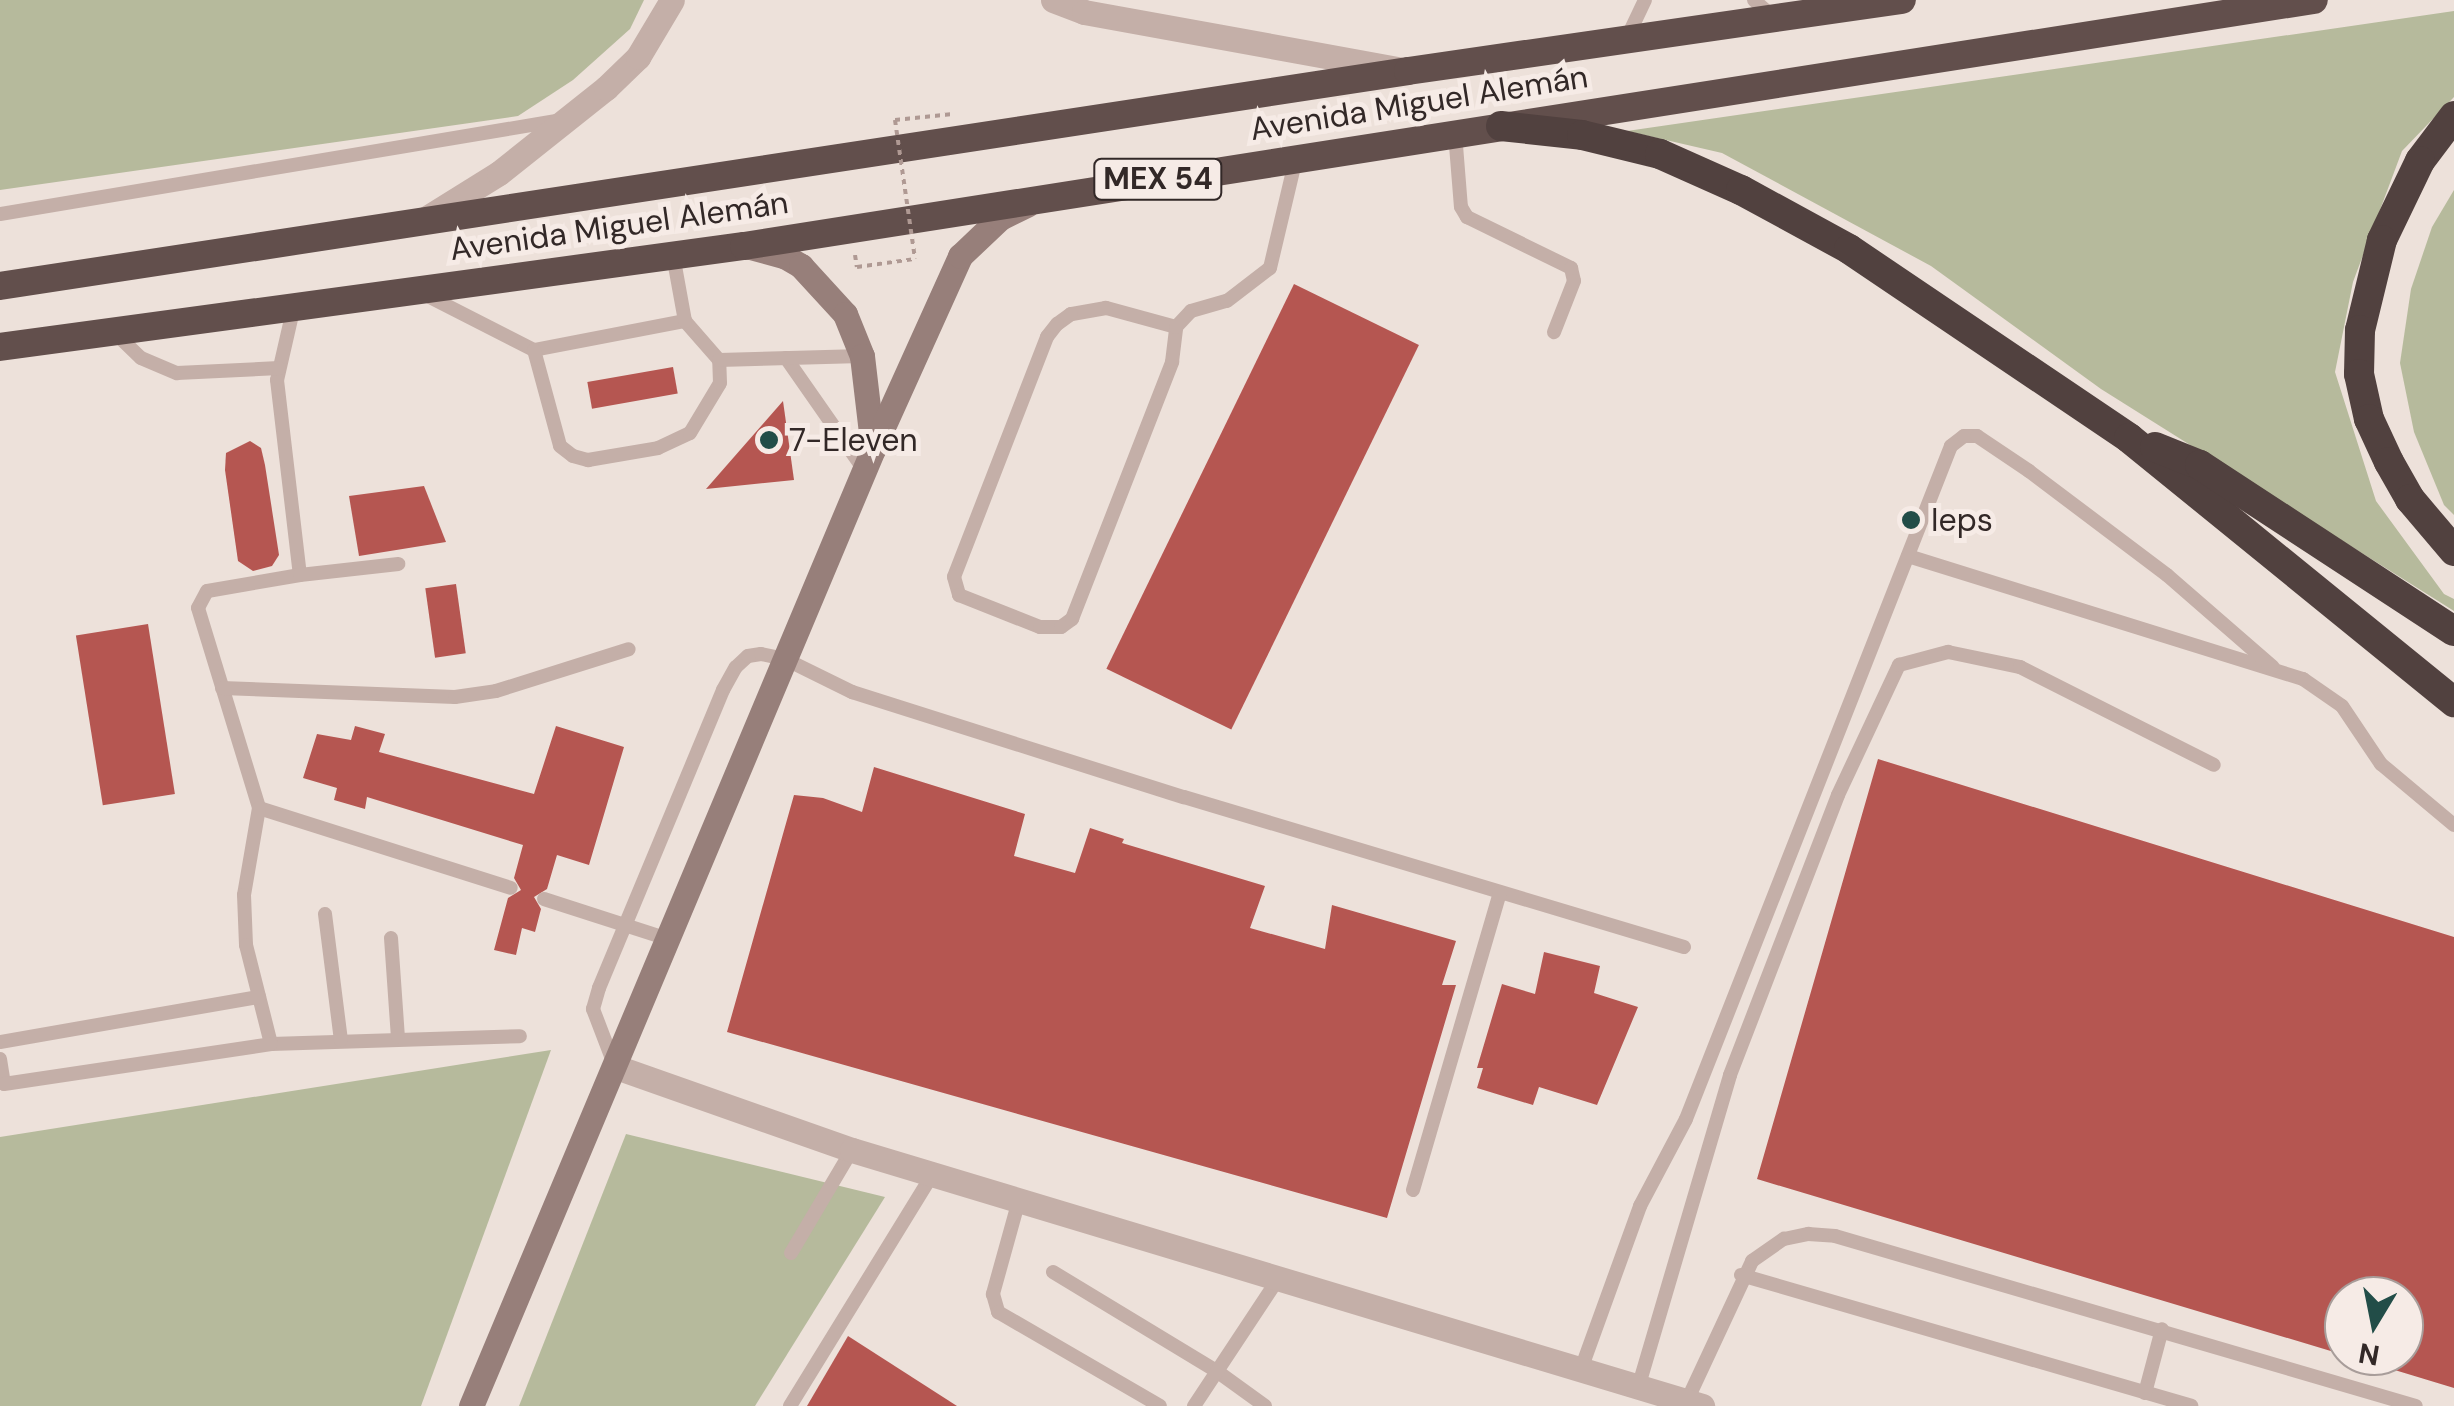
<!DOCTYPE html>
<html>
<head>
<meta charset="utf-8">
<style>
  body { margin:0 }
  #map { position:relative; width:2454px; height:1406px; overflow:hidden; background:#ede1da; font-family:"DM Sans",sans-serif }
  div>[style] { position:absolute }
  .green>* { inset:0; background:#b6ba9c }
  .building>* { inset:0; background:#b55651; transform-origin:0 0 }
  .path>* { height:4px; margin-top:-2px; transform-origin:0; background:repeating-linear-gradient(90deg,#af9993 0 5px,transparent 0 10px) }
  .service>* { height:14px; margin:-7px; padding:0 7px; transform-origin:7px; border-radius:7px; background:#c4afa8 }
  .minor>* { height:25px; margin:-12.5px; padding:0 12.5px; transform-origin:12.5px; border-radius:12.5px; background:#c4afa8 }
  .secondary>* { height:25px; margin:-12.5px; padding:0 12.5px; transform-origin:12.5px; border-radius:12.5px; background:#977f7a }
  .trunk>* { height:28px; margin:-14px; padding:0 14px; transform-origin:14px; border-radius:14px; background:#624f4c }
  .motorway>* { height:30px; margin:-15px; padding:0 15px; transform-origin:15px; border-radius:15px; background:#51413f }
  .path-bridge>* { height:4px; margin-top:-2px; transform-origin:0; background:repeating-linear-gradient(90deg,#af9993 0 5px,transparent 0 10px) }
  .dots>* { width:28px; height:28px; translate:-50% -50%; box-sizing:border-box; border:5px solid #f6ebe6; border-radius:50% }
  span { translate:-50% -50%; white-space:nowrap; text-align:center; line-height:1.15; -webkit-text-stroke:10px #f6ebe6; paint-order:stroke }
  .shield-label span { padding:2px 8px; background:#f6ebe6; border:2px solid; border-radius:8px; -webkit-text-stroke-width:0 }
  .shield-label { font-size:30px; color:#322827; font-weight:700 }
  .street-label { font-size:32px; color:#322827 }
  .poi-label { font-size:32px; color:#322827 }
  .left { translate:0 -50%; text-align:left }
  .north { position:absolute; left:2324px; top:1276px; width:100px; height:100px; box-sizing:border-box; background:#f6ebe6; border:2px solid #a89d9a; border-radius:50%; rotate:190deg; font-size:28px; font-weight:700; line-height:40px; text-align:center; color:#322827 }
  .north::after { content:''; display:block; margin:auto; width:35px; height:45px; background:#224d48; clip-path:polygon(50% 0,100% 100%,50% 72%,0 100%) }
</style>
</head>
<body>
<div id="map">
  <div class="green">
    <div style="clip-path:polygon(0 0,644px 0,630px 29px,573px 80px,518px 116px,0 190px)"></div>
    <div style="clip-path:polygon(2454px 11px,2454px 97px,2402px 151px,2353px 282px,2335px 372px,2376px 501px,2444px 594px,2454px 599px,2454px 611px,2101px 389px,1931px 266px,1722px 153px,1627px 131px)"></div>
    <div style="clip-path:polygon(2454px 190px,2454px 515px,2444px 505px,2414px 432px,2400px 363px,2411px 289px,2432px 227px)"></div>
    <div style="clip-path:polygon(551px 1050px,421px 1406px,0 1406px,0 1137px)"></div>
    <div style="clip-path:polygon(626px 1134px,885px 1197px,755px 1406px,519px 1406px)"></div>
  </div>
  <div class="building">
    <div style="left:1294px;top:284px;width:139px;height:428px;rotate:26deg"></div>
    <div style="left:673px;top:367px;width:27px;height:87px;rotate:80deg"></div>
    <div style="clip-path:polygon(783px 401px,794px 480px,706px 489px)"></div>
    <div style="clip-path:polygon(250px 441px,261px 448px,265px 465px,279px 555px,272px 566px,253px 571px,238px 561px,225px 470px,226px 453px)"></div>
    <div style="clip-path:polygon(424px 486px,446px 542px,359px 556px,349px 496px)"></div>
    <div style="left:456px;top:584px;width:70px;height:31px;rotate:82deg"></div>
    <div style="left:148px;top:624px;width:172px;height:73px;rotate:81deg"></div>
    <div style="clip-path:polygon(355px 726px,385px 734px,379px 752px,534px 794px,556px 726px,624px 747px,589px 865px,557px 855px,547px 889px,534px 897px,541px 909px,535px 932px,522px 928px,516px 955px,494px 950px,508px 898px,521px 890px,514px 878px,523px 845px,367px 797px,365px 809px,334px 800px,337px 788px,303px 778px,317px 734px,351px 740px)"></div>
    <div style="clip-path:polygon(1878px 759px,2454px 937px,2454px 1388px,2365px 1361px,2365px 1356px,2404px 1356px,2404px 1296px,2344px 1296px,2344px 1355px,1757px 1179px)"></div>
    <div style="clip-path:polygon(874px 767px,1025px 814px,1014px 856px,1075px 873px,1090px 828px,1124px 839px,1122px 843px,1265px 886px,1250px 928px,1325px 949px,1332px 905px,1456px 941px,1442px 985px,1456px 985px,1387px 1218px,727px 1032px,794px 795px,823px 798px,862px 812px)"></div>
    <div style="clip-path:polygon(1544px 952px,1600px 966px,1594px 993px,1638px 1007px,1597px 1105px,1539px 1087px,1533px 1105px,1477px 1088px,1483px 1068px,1477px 1068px,1502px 984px,1535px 994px)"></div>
    <div style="clip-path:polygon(848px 1336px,957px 1406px,807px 1406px)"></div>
  </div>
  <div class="path">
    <div style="left:895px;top:120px;width:58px;rotate:-5.9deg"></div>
    <div style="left:855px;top:255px;width:12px;rotate:81deg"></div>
    <div style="left:857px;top:267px;width:59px;rotate:-7.9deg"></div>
  </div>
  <div class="service">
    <div style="left:1754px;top:0;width:27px;rotate:42deg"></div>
    <div style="left:1626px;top:40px;width:44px;rotate:-64.6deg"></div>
    <div style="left:1455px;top:133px;width:74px;rotate:85.4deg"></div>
    <div style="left:1461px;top:207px;width:12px;rotate:59deg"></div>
    <div style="left:1467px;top:217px;width:116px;rotate:26.1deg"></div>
    <div style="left:1571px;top:268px;width:13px;rotate:77deg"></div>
    <div style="left:1574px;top:281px;width:55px;rotate:111.4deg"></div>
    <div style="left:0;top:214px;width:564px;rotate:-9.5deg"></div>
    <div style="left:422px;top:293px;width:126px;rotate:27deg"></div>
    <div style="left:534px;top:350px;width:154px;rotate:-10.9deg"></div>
    <div style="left:294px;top:306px;width:76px;rotate:102.9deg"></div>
    <div style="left:277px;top:380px;width:196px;rotate:83.3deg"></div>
    <div style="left:300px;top:575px;width:94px;rotate:170.2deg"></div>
    <div style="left:207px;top:591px;width:19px;rotate:118deg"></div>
    <div style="left:198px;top:608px;width:209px;rotate:73deg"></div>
    <div style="left:259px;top:808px;width:264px;rotate:17.6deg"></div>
    <div style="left:1176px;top:327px;width:73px;rotate:-164.8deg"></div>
    <div style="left:1106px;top:308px;width:36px;rotate:170deg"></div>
    <div style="left:1071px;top:314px;width:17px;rotate:144deg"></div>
    <div style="left:1057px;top:324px;width:16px;rotate:128deg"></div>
    <div style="left:1047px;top:337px;width:257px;rotate:111.2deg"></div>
    <div style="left:954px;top:577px;width:19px;rotate:74deg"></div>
    <div style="left:959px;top:595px;width:87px;rotate:21.6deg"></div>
    <div style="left:1040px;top:627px;width:21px"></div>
    <div style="left:1061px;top:627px;width:14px;rotate:-36deg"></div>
    <div style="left:1072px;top:619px;width:276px;rotate:-68.7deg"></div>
    <div style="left:1172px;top:362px;width:35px;rotate:-83deg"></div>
    <div style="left:1176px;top:327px;width:22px;rotate:-47deg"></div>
    <div style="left:1191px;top:311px;width:37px;rotate:-16deg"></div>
    <div style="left:1227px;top:301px;width:54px;rotate:-37.5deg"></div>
    <div style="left:1270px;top:268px;width:113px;rotate:-76.7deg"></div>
    <div style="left:114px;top:332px;width:37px;rotate:44deg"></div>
    <div style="left:141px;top:358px;width:39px;rotate:23deg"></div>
    <div style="left:177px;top:373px;width:102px;rotate:-2.8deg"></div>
    <div style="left:534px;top:350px;width:99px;rotate:74.8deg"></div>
    <div style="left:560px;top:446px;width:16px;rotate:38deg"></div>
    <div style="left:573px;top:456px;width:16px;rotate:15deg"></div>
    <div style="left:588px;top:460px;width:71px;rotate:-9.7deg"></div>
    <div style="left:658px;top:448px;width:35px;rotate:-25deg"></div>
    <div style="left:690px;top:433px;width:58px;rotate:-59deg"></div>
    <div style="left:720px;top:383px;width:23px;rotate:-92deg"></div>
    <div style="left:719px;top:360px;width:52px;rotate:-131.1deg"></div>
    <div style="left:685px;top:321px;width:67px;rotate:-100.3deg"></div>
    <div style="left:786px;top:358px;width:136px;rotate:55.1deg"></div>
    <div style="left:719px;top:360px;width:143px;rotate:-1.6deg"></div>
    <div style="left:1908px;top:556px;width:414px;rotate:17.3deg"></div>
    <div style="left:2303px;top:679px;width:47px;rotate:34.7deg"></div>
    <div style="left:2342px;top:706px;width:70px;rotate:56.1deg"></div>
    <div style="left:2381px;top:764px;width:95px;rotate:39.9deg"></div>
    <div style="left:300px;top:575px;width:99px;rotate:-6.4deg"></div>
    <div style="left:222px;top:688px;width:233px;rotate:2.2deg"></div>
    <div style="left:455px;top:697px;width:41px;rotate:-8.3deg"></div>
    <div style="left:496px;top:691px;width:139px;rotate:-17.5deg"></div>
    <div style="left:259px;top:808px;width:88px;rotate:99.8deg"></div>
    <div style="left:244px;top:895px;width:50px;rotate:87.7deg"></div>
    <div style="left:246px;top:945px;width:102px;rotate:75.8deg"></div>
    <div style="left:271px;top:1044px;width:249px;rotate:-1.8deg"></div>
    <div style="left:544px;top:899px;width:130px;rotate:17.9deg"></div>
    <div style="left:325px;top:914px;width:127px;rotate:82.8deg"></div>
    <div style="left:391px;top:938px;width:99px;rotate:86deg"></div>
    <div style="left:0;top:1042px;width:263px;rotate:-9.9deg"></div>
    <div style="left:0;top:1059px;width:25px;rotate:81deg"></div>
    <div style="left:4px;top:1084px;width:270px;rotate:-8.5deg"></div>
    <div style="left:614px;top:1064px;width:59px;rotate:-110.9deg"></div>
    <div style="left:593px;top:1009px;width:22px;rotate:-74deg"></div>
    <div style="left:599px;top:988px;width:323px;rotate:-67.4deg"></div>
    <div style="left:723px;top:690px;width:26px;rotate:-61deg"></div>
    <div style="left:736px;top:667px;width:16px;rotate:-43deg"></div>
    <div style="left:748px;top:656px;width:13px;rotate:-9deg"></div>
    <div style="left:761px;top:654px;width:25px;rotate:12deg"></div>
    <div style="left:785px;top:659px;width:75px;rotate:26.2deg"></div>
    <div style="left:852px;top:692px;width:348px;rotate:17.6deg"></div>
    <div style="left:1184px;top:797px;width:522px;rotate:16.7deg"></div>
    <div style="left:1413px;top:1190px;width:310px;rotate:-73.7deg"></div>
    <div style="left:1019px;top:1200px;width:98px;rotate:105.5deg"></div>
    <div style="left:993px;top:1294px;width:19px;rotate:74deg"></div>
    <div style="left:998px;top:1312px;width:187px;rotate:30.1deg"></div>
    <div style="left:791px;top:1253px;width:120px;rotate:-59.4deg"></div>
    <div style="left:1053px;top:1272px;width:193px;rotate:31.2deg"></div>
    <div style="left:1218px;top:1372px;width:58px;rotate:35.9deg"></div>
    <div style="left:1741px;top:1275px;width:469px;rotate:16.2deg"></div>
    <div style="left:1580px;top:1372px;width:177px;rotate:-70.1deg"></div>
    <div style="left:1640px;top:1206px;width:98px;rotate:-62.1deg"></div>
    <div style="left:1686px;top:1119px;width:723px;rotate:-68.51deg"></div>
    <div style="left:1951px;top:446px;width:16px;rotate:-38deg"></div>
    <div style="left:1964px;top:436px;width:13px"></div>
    <div style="left:1977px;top:436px;width:63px;rotate:33.9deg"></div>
    <div style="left:2029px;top:471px;width:173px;rotate:37deg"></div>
    <div style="left:2167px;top:575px;width:140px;rotate:41deg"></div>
    <div style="left:1638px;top:1388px;width:326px;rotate:-73.6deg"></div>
    <div style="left:1730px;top:1075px;width:300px;rotate:-68.9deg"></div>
    <div style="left:1838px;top:795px;width:144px;rotate:-64.9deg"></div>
    <div style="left:1899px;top:665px;width:51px;rotate:-14.9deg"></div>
    <div style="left:1948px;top:652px;width:74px;rotate:11.8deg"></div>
    <div style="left:2020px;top:667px;width:217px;rotate:26.8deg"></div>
    <div style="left:2145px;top:1393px;width:66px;rotate:-75.1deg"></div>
    <div style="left:1685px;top:1405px;width:159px;rotate:-65deg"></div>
    <div style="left:1752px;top:1261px;width:39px;rotate:-35deg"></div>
    <div style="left:1784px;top:1239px;width:25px;rotate:-12deg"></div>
    <div style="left:1808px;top:1234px;width:27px;rotate:4deg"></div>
    <div style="left:1835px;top:1236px;width:605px;rotate:16.31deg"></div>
    <div style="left:790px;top:1406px;width:271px;rotate:-58.4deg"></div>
    <div style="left:1194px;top:1406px;width:152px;rotate:-56.5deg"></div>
  </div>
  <div class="minor">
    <div style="left:1053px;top:0;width:33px;rotate:21deg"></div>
    <div style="left:1084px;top:12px;width:324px;rotate:10.3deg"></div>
    <div style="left:425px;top:219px;width:87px;rotate:-31.9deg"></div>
    <div style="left:499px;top:173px;width:137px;rotate:-38.5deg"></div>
    <div style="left:606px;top:88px;width:45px;rotate:-44.1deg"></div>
    <div style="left:638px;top:57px;width:66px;rotate:-59.2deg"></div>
    <div style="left:616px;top:1067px;width:250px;rotate:19.4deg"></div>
    <div style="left:852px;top:1150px;width:888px;rotate:16.76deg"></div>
  </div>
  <div class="secondary">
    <div style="left:750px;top:247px;width:35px;rotate:15deg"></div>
    <div style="left:784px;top:256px;width:20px;rotate:30deg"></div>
    <div style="left:801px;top:266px;width:65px;rotate:47.5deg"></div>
    <div style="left:845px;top:314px;width:45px;rotate:68deg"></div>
    <div style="left:862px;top:356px;width:94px;rotate:83.3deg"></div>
    <div style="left:471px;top:1406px;width:1038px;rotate:-67.21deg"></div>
    <div style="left:873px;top:449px;width:212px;rotate:-65.7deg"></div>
    <div style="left:960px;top:256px;width:55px;rotate:-43.5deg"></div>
    <div style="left:1000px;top:218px;width:30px;rotate:-26deg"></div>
  </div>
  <div class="trunk">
    <div style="left:0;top:286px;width:1424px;rotate:-8.68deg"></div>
    <div style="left:1408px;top:71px;width:499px;rotate:-8.2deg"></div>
    <div style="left:0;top:347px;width:751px;rotate:-7.73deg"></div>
    <div style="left:744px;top:246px;width:1589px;rotate:-8.91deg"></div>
  </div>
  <div class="motorway">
    <div style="left:2454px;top:116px;width:56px;rotate:127.1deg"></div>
    <div style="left:2420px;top:161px;width:88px;rotate:115.7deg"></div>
    <div style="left:2382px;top:240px;width:93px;rotate:103.7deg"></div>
    <div style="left:2360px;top:330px;width:44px;rotate:91.3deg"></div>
    <div style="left:2359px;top:374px;width:46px;rotate:77.5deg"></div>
    <div style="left:2369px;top:419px;width:47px;rotate:65.1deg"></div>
    <div style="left:2389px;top:462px;width:43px;rotate:60.4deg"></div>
    <div style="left:2410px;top:499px;width:68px;rotate:49.8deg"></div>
    <div style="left:1501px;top:126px;width:81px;rotate:6.3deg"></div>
    <div style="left:1582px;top:135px;width:80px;rotate:13.7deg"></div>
    <div style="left:1660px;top:154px;width:89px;rotate:24deg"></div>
    <div style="left:1741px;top:190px;width:123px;rotate:28.6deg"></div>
    <div style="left:1849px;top:249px;width:338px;rotate:34deg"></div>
    <div style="left:2129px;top:438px;width:419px;rotate:39.1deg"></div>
    <div style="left:2155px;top:447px;width:48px;rotate:21.8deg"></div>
    <div style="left:2200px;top:465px;width:303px;rotate:33.2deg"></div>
  </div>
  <div class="path-bridge">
    <div style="left:895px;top:120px;width:140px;rotate:81.8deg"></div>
  </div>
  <div class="dots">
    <div style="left:769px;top:440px;background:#224d48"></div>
    <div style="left:1911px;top:520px;background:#224d48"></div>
  </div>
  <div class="shield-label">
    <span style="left:1158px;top:179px">MEX 54</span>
  </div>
  <div class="street-label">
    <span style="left:1419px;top:103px;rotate:-9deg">Avenida Miguel Alemán</span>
    <span style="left:619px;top:226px;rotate:-8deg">Avenida Miguel Alemán</span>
  </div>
  <div class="poi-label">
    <span class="left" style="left:789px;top:440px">7-Eleven</span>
    <span class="left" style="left:1931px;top:520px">Ieps</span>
  </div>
  <div class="north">N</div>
</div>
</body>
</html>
